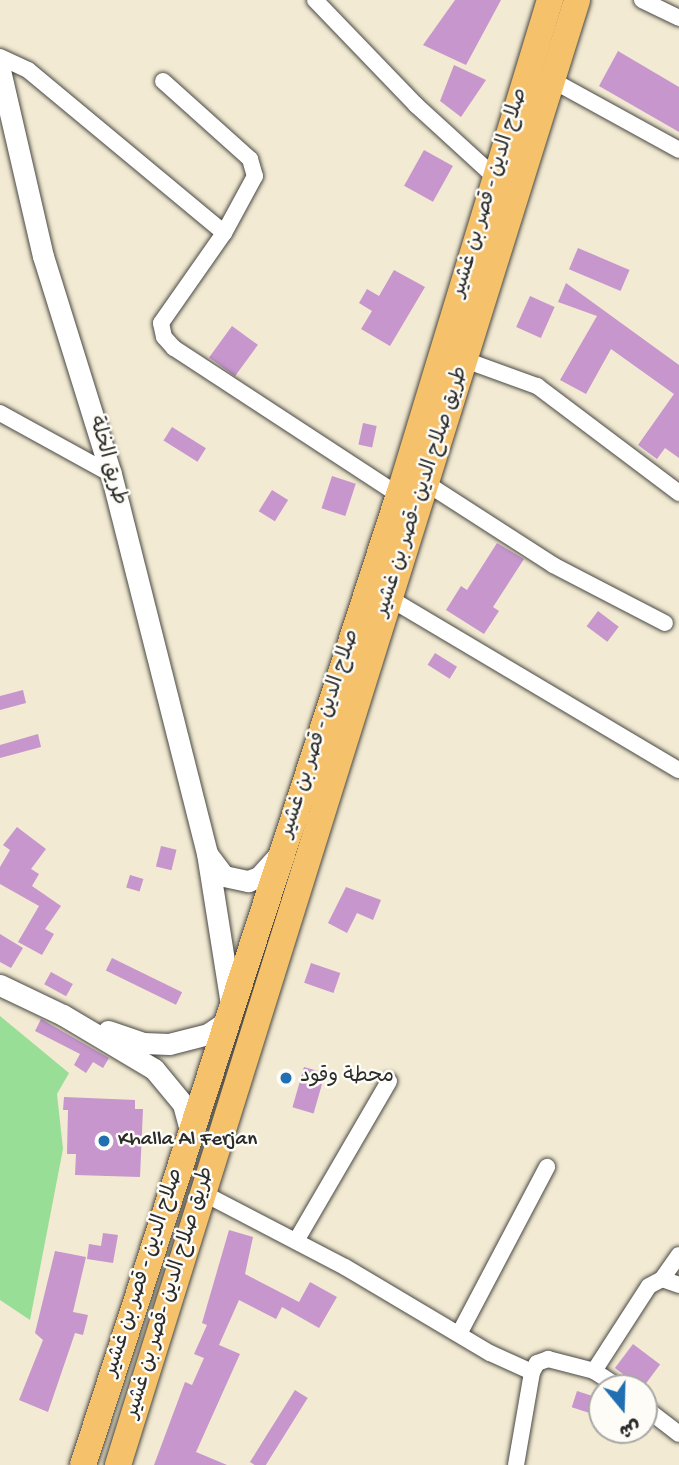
<!DOCTYPE html>
<html>
<head>
<meta charset="utf-8">
<style>
  body { margin:0 }
  #map { position:relative; width:679px; height:1465px; overflow:hidden; background:#f2ead2; font-family:"Gochi Hand","Playpen Sans Arabic",sans-serif }
  div>[style] { position:absolute }
  .green>* { inset:0; background:#99de96 }
  .building>* { inset:0; background:#c696cd; transform-origin:0 0 }
  .roads { filter:drop-shadow(0 0 2px #494844) drop-shadow(0 0 2px #494844) }
  .minor>* { height:16px; margin:-8px; padding:0 8px; transform-origin:8px; border-radius:8px; background:#fff }
  .tertiary>* { height:21px; margin:-10.5px; padding:0 10.5px; transform-origin:10.5px; border-radius:10.5px; background:#fff }
  .trunk>* { height:26px; margin:-13px; padding:0 13px; transform-origin:13px; border-radius:13px; background:#f5c16b }
  .dots>* { width:19px; height:19px; translate:-50% -50%; box-sizing:border-box; border:4px solid #fdfcf7; border-radius:50% }
  span { translate:-50% -50%; white-space:nowrap; text-align:center; line-height:1.15; -webkit-text-stroke:5px #fdfcf7; paint-order:stroke }
  .street-label { font-size:21px; color:#2b2b2b }
  .poi-label { font-size:21px; color:#2b2b2b }
  .left { translate:0 -50%; text-align:left }
  .north { position:absolute; left:588px; top:1374px; width:70px; height:70px; box-sizing:border-box; background:#fdfcf7; border:2px solid #a9a8a5; border-radius:50%; rotate:161deg; font-size:19px; font-weight:700; line-height:28px; text-align:center; color:#2b2b2b }
  .north::after { content:''; display:block; margin:auto; width:24px; height:32px; background:#1f6fb2; clip-path:polygon(50% 0,100% 100%,50% 72%,0 100%) }
</style>
</head>
<body>
<div id="map">
  <div class="green">
    <div style="clip-path:polygon(0 1016px,69px 1073px,57px 1094px,63px 1149px,30px 1320px,0 1300px)"></div>
  </div>
  <div class="building">
    <div style="clip-path:polygon(455px 0,501px 0,466px 65px,423px 45px)"></div>
    <div style="clip-path:polygon(618px 51px,679px 87px,679px 132px,599px 86px)"></div>
    <div style="clip-path:polygon(454px 65px,486px 80px,461px 117px,440px 101px)"></div>
    <div style="left:424px;top:150px;width:33px;height:41px;rotate:29deg"></div>
    <div style="left:578px;top:248px;width:56px;height:23px;rotate:23deg"></div>
    <div style="clip-path:polygon(394px 270px,425px 287px,390px 346px,361px 329px,372px 311px,359px 303px,367px 289px,379px 296px)"></div>
    <div style="clip-path:polygon(566px 283px,679px 365px,679px 458px,665px 448px,657px 459px,638px 445px,674px 394px,611px 349px,586px 394px,560px 380px,597px 316px,558px 302px)"></div>
    <div style="left:530px;top:296px;width:27px;height:34px;rotate:24deg"></div>
    <div style="left:232px;top:326px;width:32px;height:39px;rotate:36deg"></div>
    <div style="left:363px;top:423px;width:14px;height:22px;rotate:12deg"></div>
    <div style="left:172px;top:427px;width:40px;height:16px;rotate:32deg"></div>
    <div style="left:332px;top:476px;width:25px;height:34px;rotate:18deg"></div>
    <div style="left:272px;top:490px;width:19px;height:25px;rotate:32deg"></div>
    <div style="clip-path:polygon(497px 543px,524px 559px,493px 607px,499px 611px,484px 634px,446px 610px,461px 586px,467px 590px)"></div>
    <div style="left:598px;top:611px;width:26px;height:19px;rotate:37deg"></div>
    <div style="left:435px;top:653px;width:26px;height:14px;rotate:32deg"></div>
    <div style="clip-path:polygon(23px 690px,26px 703px,0 710px,0 696px)"></div>
    <div style="clip-path:polygon(38px 734px,41px 747px,0 758px,0 745px)"></div>
    <div style="clip-path:polygon(17px 827px,46px 849px,31px 869px,39px 874px,32px 886px,61px 906px,45px 929px,54px 934px,42px 955px,18px 942px,39px 906px,0 884px,0 867px,10px 850px,3px 845px)"></div>
    <div style="left:161px;top:846px;width:16px;height:21px;rotate:14deg"></div>
    <div style="left:130px;top:875px;width:14px;height:13px;rotate:17deg"></div>
    <div style="clip-path:polygon(346px 887px,381px 900px,373px 920px,357px 913px,347px 933px,328px 923px)"></div>
    <div style="clip-path:polygon(0 934px,23px 948px,11px 968px,0 962px)"></div>
    <div style="left:112px;top:958px;width:78px;height:14px;rotate:26deg"></div>
    <div style="left:311px;top:963px;width:31px;height:21px;rotate:19deg"></div>
    <div style="left:51px;top:972px;width:25px;height:14px;rotate:29deg"></div>
    <div style="clip-path:polygon(41px 1019px,109px 1058px,103px 1068px,93px 1062px,86px 1073px,74px 1065px,80px 1054px,35px 1031px)"></div>
    <div style="left:304px;top:1067px;width:22px;height:42px;rotate:16deg"></div>
    <div style="clip-path:polygon(64px 1097px,135px 1100px,135px 1109px,143px 1109px,140px 1177px,75px 1175px,76px 1154px,67px 1154px,68px 1110px,63px 1110px)"></div>
    <div style="clip-path:polygon(229px 1230px,253px 1237px,245px 1274px,299px 1302px,310px 1282px,337px 1297px,319px 1328px,282px 1307px,276px 1319px,239px 1300px,219px 1345px,240px 1354px,196px 1452px,227px 1465px,154px 1465px,185px 1382px,192px 1385px,204px 1358px,194px 1354px,207px 1325px,202px 1323px)"></div>
    <div style="clip-path:polygon(103px 1233px,118px 1235px,113px 1263px,87px 1259px,89px 1244px,101px 1246px)"></div>
    <div style="clip-path:polygon(55px 1251px,86px 1257px,73px 1312px,88px 1315px,83px 1335px,75px 1333px,48px 1412px,19px 1400px,43px 1340px,35px 1333px)"></div>
    <div style="left:633px;top:1344px;width:34px;height:30px;rotate:37deg"></div>
    <div style="left:295px;top:1390px;width:15px;height:85px;rotate:32deg"></div>
    <div style="left:577px;top:1391px;width:26px;height:17px;rotate:18deg"></div>
  </div>
  <div class="roads">
    <div class="minor">
      <div style="left:315px;top:0;width:146px;rotate:46.1deg"></div>
      <div style="left:416px;top:105px;width:108px;rotate:42.4deg"></div>
      <div style="left:642px;top:0;width:41px;rotate:25.9deg"></div>
      <div style="left:0;top:57px;width:31px;rotate:25deg"></div>
      <div style="left:28px;top:70px;width:255px;rotate:39.7deg"></div>
      <div style="left:550px;top:79px;width:147px;rotate:28.8deg"></div>
      <div style="left:163px;top:81px;width:117px;rotate:41.9deg"></div>
      <div style="left:250px;top:159px;width:18px;rotate:74deg"></div>
      <div style="left:255px;top:176px;width:65px;rotate:118.5deg"></div>
      <div style="left:224px;top:233px;width:110px;rotate:125deg"></div>
      <div style="left:161px;top:323px;width:14px;rotate:78deg"></div>
      <div style="left:164px;top:337px;width:15px;rotate:48deg"></div>
      <div style="left:174px;top:348px;width:269px;rotate:33.2deg"></div>
      <div style="left:465px;top:360px;width:77px;rotate:19.9deg"></div>
      <div style="left:537px;top:386px;width:178px;rotate:37deg"></div>
      <div style="left:0;top:413px;width:127px;rotate:28.8deg"></div>
      <div style="left:426px;top:483px;width:151px;rotate:32.8deg"></div>
      <div style="left:553px;top:565px;width:126px;rotate:27.4deg"></div>
      <div style="left:389px;top:598px;width:337px;rotate:30.7deg"></div>
      <div style="left:201px;top:1192px;width:162px;rotate:27.5deg"></div>
      <div style="left:345px;top:1267px;width:169px;rotate:30.7deg"></div>
      <div style="left:490px;top:1353px;width:46px;rotate:24.3deg"></div>
      <div style="left:532px;top:1372px;width:10px;rotate:-61deg"></div>
      <div style="left:537px;top:1363px;width:12px;rotate:-20deg"></div>
      <div style="left:548px;top:1359px;width:48px;rotate:14.6deg"></div>
      <div style="left:594px;top:1371px;width:31px;rotate:33deg"></div>
      <div style="left:296px;top:1241px;width:185px;rotate:-59.8deg"></div>
      <div style="left:662px;top:1279px;width:29px;rotate:-55deg"></div>
      <div style="left:459px;top:1334px;width:189px;rotate:-62.2deg"></div>
      <div style="left:594px;top:1371px;width:101px;rotate:-57.1deg"></div>
      <div style="left:649px;top:1286px;width:15px;rotate:-28deg"></div>
      <div style="left:662px;top:1279px;width:18px;rotate:19deg"></div>
      <div style="left:644px;top:1407px;width:44px;rotate:37.6deg"></div>
      <div style="left:516px;top:1465px;width:94px;rotate:-80.2deg"></div>
    </div>
    <div class="tertiary">
      <div style="left:0;top:70px;width:191px;rotate:77deg"></div>
      <div style="left:43px;top:256px;width:228px;rotate:72.7deg"></div>
      <div style="left:111px;top:474px;width:391px;rotate:75.8deg"></div>
      <div style="left:207px;top:853px;width:154px;rotate:81deg"></div>
      <div style="left:208px;top:855px;width:26px;rotate:53deg"></div>
      <div style="left:224px;top:876px;width:25px;rotate:12deg"></div>
      <div style="left:248px;top:881px;width:12px;rotate:-20deg"></div>
      <div style="left:259px;top:877px;width:30px;rotate:-48deg"></div>
      <div style="left:0;top:985px;width:70px;rotate:25.5deg"></div>
      <div style="left:63px;top:1015px;width:106px;rotate:30.7deg"></div>
      <div style="left:154px;top:1069px;width:45px;rotate:50.4deg"></div>
      <div style="left:183px;top:1104px;width:31px;rotate:75deg"></div>
      <div style="left:108px;top:1031px;width:37px;rotate:19deg"></div>
      <div style="left:143px;top:1043px;width:26px;rotate:2deg"></div>
      <div style="left:169px;top:1044px;width:40px;rotate:-14.4deg"></div>
      <div style="left:208px;top:1034px;width:27px;rotate:-34deg"></div>
    </div>
    <div class="trunk">
      <div style="left:83px;top:1465px;width:1020px;rotate:-71.96deg"></div>
      <div style="left:399px;top:495px;width:518px;rotate:-73.04deg"></div>
      <div style="left:118px;top:1465px;width:1535px;rotate:-72.6deg"></div>
    </div>
  </div>
  <div class="dots">
    <div style="left:286px;top:1078px;background:#1f6fb2"></div>
    <div style="left:104px;top:1141px;background:#1f6fb2"></div>
  </div>
  <div class="street-label">
    <span style="left:491px;top:193px;rotate:-73deg">صلاح الدين - قصر بن غشير</span>
    <span style="left:106px;top:461px;rotate:74deg">طريق الخلة</span>
    <span style="left:423px;top:492px;rotate:-72deg">طريق صلاح الدين -قصر بن غشير</span>
    <span style="left:321px;top:734px;rotate:-72deg">صلاح الدين - قصر بن غشير</span>
    <span style="left:145px;top:1273px;rotate:-72deg">صلاح الدين - قصر بن غشير</span>
    <span style="left:171px;top:1293px;rotate:-73deg">طريق صلاح الدين -قصر بن غشير</span>
  </div>
  <div class="poi-label">
    <span class="left" style="left:300px;top:1078px">محطة وقود</span>
    <span class="left" style="left:118px;top:1141px">Khalla Al Ferjan</span>
  </div>
  <div class="north">ش</div>
</div>
</body>
</html>
